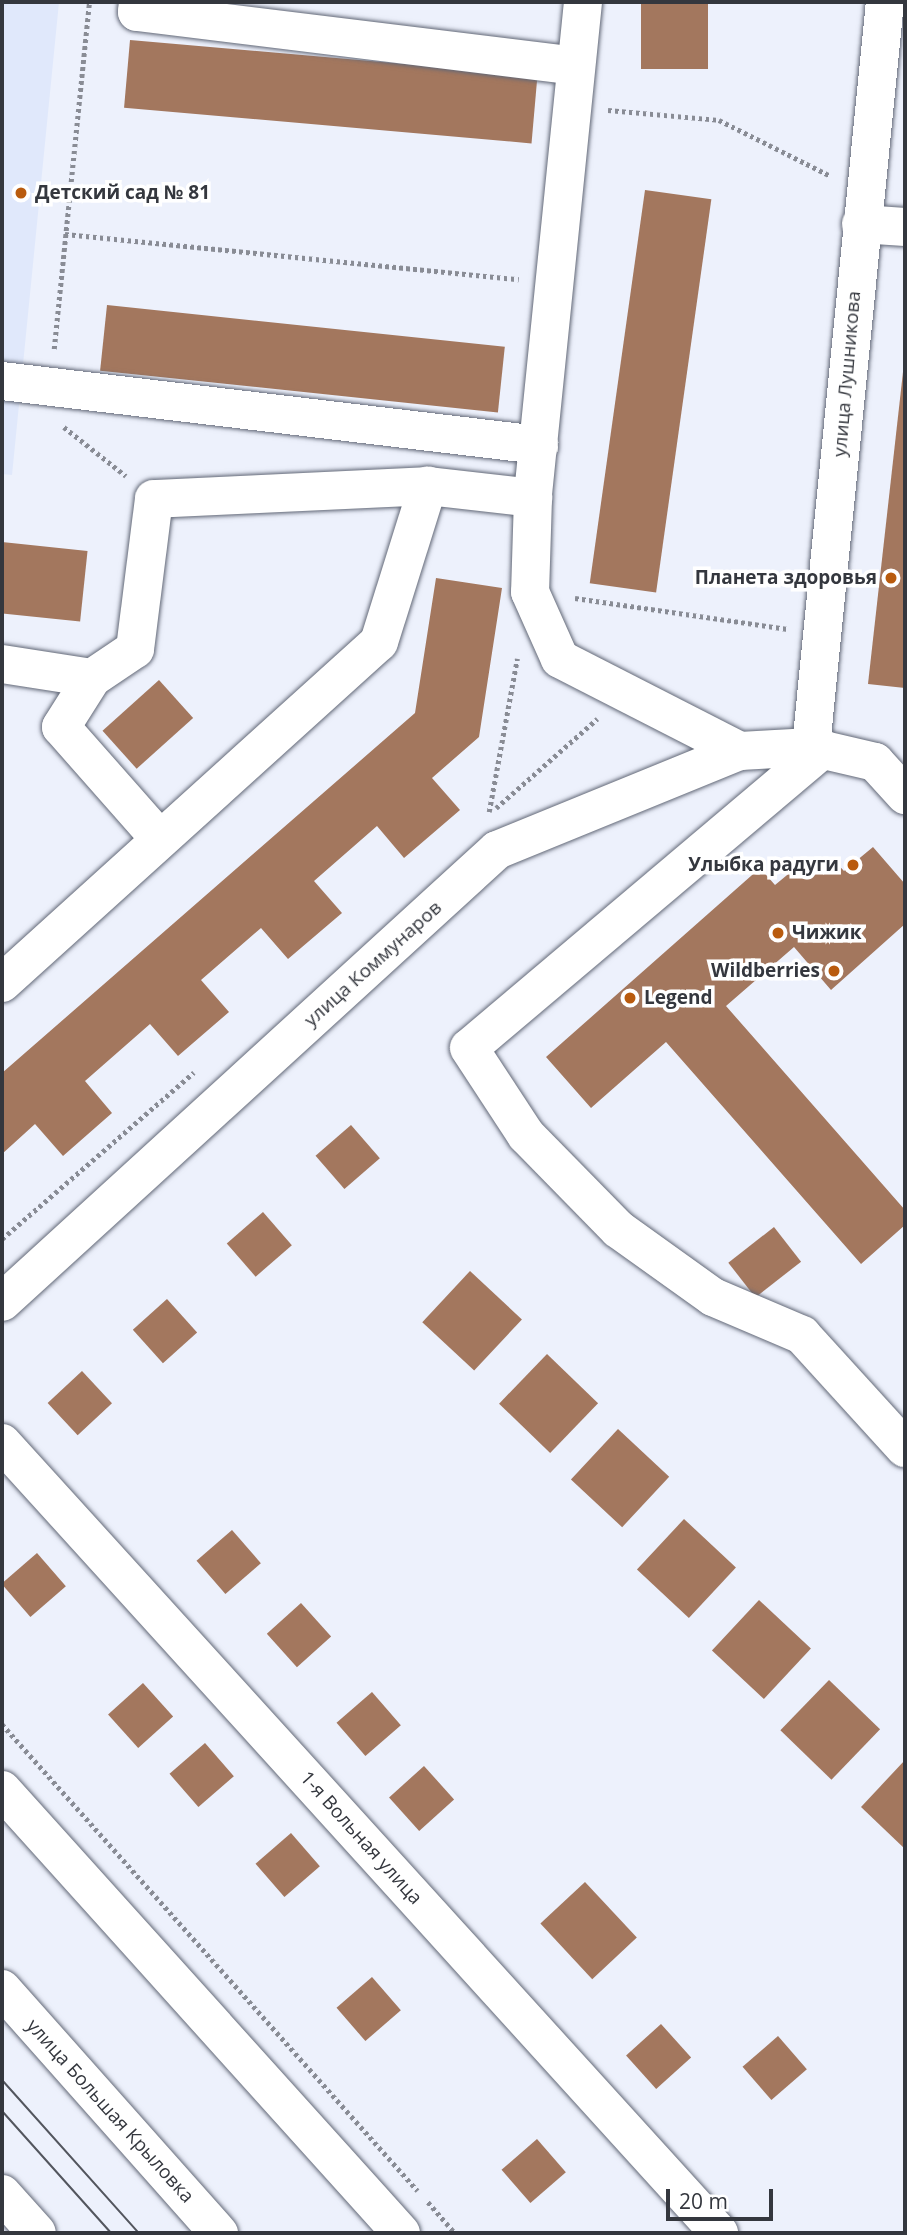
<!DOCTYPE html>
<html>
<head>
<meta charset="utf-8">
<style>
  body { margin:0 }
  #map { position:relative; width:907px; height:2235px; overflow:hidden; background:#edf1fc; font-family:"Open Sans",sans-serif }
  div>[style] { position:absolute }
  .built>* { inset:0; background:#e0e8fb }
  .building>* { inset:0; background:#a3775e; transform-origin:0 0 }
  .path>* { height:4.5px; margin-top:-2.25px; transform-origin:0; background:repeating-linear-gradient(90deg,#898c95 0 3.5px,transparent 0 7px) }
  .roads { filter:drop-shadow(0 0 2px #626877) drop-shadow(0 0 2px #626877) }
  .minor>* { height:38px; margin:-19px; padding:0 19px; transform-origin:19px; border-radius:19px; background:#fff }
  .major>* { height:38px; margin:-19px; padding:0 19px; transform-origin:19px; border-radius:19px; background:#fff }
  .tram>* { height:2px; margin:-1px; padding:0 1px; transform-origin:1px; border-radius:1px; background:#53565e }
  .dots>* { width:19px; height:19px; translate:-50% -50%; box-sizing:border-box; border:4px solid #fff; border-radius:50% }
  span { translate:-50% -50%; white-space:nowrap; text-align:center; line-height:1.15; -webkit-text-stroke:7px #fff; paint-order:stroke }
  .poi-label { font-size:19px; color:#34373e; font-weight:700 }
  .left { translate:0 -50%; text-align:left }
  .right { translate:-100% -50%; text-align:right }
  .street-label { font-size:19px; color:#34373e }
  .frame { position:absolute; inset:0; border:4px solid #34373e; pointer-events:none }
  .scale { position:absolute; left:666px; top:2189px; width:107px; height:32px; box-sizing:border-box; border:4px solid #34373e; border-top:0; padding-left:9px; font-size:21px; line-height:24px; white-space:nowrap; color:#34373e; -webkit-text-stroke:5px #fff; paint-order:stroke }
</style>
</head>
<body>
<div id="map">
  <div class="built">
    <div style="clip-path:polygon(2px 2px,59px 2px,12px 475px,2px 474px)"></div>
  </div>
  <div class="building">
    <div style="left:641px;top:2px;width:67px;height:67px"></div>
    <div style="left:130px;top:40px;width:409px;height:68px;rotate:5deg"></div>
    <div style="left:645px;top:190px;width:67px;height:397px;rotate:8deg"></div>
    <div style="left:107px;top:305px;width:400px;height:66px;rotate:6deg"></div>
    <div style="clip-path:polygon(903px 372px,905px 372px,905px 688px,868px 684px)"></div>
    <div style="left:2px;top:542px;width:86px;height:71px;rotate:6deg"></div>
    <div style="clip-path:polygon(436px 578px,502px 588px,479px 737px,432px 778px,460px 810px,404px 858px,377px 826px,314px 881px,342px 913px,288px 959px,261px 928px,201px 980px,229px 1012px,178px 1056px,150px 1024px,85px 1081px,112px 1113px,63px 1156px,35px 1124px,2px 1154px,2px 1073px,415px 713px)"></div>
    <div style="left:159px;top:680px;width:51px;height:76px;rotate:48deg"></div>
    <div style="clip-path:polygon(873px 847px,905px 884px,905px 924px,831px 990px,794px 947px,726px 1006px,905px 1210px,905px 1225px,861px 1264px,666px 1042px,591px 1108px,546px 1057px,760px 868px,775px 885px,798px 866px,810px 879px,833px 859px,844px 871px)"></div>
    <div style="left:351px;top:1125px;width:44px;height:47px;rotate:49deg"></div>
    <div style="left:263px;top:1212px;width:44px;height:48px;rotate:49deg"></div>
    <div style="left:774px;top:1227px;width:44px;height:58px;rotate:52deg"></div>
    <div style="left:470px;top:1271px;width:71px;height:70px;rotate:43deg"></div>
    <div style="left:167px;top:1299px;width:45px;height:46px;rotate:48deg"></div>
    <div style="left:547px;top:1354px;width:71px;height:69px;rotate:44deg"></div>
    <div style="left:82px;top:1371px;width:44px;height:47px;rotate:47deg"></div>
    <div style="left:618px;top:1429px;width:70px;height:69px;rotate:43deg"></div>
    <div style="left:684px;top:1519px;width:71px;height:69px;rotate:43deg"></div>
    <div style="left:232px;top:1530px;width:44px;height:47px;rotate:49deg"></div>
    <div style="left:37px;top:1553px;width:44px;height:47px;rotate:49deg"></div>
    <div style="left:759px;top:1600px;width:71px;height:69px;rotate:43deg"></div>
    <div style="left:301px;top:1603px;width:45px;height:46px;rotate:48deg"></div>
    <div style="left:829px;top:1680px;width:71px;height:70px;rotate:44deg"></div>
    <div style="left:143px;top:1683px;width:45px;height:47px;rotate:48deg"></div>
    <div style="left:372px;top:1692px;width:44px;height:47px;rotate:49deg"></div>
    <div style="left:205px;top:1743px;width:44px;height:47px;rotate:49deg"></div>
    <div style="clip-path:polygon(905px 1760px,905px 1849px,861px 1807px)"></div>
    <div style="left:424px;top:1766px;width:45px;height:47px;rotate:48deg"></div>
    <div style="left:291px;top:1833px;width:44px;height:47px;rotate:49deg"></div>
    <div style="left:585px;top:1882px;width:76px;height:61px;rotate:47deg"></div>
    <div style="left:372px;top:1977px;width:44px;height:47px;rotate:49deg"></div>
    <div style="left:661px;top:2024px;width:45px;height:47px;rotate:48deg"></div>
    <div style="left:778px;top:2036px;width:44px;height:47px;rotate:49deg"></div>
    <div style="left:537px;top:2139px;width:44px;height:47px;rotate:49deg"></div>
  </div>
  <div class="path">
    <div style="left:608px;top:110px;width:111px;rotate:5.1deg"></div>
    <div style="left:719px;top:120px;width:125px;rotate:26.6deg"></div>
    <div style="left:65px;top:234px;width:456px;rotate:5.7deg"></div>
    <div style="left:54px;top:349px;width:349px;rotate:-84.2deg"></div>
    <div style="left:64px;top:427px;width:79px;rotate:38.3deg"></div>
    <div style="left:575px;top:598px;width:215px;rotate:8.3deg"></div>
    <div style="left:496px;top:808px;width:135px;rotate:-41.4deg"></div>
    <div style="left:489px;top:812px;width:156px;rotate:-79.6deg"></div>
    <div style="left:2px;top:1239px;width:254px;rotate:-41deg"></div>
    <div style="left:2px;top:1724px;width:625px;rotate:48.31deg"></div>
    <div style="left:428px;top:2202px;width:41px;rotate:48.9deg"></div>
  </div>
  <div class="roads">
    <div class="minor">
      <div style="left:138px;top:2px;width:10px;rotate:96deg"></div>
      <div style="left:137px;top:12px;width:442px;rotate:7deg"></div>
      <div style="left:583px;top:2px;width:499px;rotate:95.8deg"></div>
      <div style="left:533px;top:498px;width:94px;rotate:91.8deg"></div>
      <div style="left:530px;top:592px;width:73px;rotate:65.9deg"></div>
      <div style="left:560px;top:659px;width:202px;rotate:27.1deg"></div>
      <div style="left:861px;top:224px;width:44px;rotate:3.9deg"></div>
      <div style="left:2px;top:381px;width:541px;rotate:6.8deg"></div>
      <div style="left:2px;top:664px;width:91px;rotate:8.8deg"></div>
      <div style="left:92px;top:678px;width:58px;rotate:122.3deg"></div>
      <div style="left:61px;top:727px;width:147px;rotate:48.6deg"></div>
      <div style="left:92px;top:678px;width:52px;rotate:-34deg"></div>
      <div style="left:135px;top:649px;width:151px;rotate:-82.8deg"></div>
      <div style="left:154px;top:499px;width:274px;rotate:-2.7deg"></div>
      <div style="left:811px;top:747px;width:749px;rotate:-84.33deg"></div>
      <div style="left:823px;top:749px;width:463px;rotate:139.8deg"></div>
      <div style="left:469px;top:1048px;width:104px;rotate:56.8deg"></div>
      <div style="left:526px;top:1135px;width:132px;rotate:45.6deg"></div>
      <div style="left:618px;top:1229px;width:117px;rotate:35.6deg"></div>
      <div style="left:713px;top:1297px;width:97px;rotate:23.1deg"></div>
      <div style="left:802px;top:1335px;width:153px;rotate:47.7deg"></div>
      <div style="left:2px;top:983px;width:508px;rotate:-42.13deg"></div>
      <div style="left:379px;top:642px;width:164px;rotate:-72.6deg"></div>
      <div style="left:428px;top:486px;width:106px;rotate:6.5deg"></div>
      <div style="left:2px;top:1302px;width:670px;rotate:-42.4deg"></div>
      <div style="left:497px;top:850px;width:262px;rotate:-22.2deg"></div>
      <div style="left:740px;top:751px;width:71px;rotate:-3.2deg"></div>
      <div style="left:811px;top:747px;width:66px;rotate:13.2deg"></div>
      <div style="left:875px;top:762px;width:45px;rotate:47.7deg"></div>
      <div style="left:2px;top:1443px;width:1067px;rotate:47.77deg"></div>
    </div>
    <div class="major">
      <div style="left:2px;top:1790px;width:596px;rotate:47.99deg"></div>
      <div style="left:2px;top:1989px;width:327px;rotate:48.4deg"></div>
      <div style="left:2px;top:2194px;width:52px;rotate:48.1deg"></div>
    </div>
  </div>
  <div class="tram">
    <div style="left:2px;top:2080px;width:205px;rotate:48.2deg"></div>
    <div style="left:2px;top:2111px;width:164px;rotate:48.2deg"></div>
  </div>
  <div class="dots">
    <div style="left:21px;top:193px;background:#b95b0e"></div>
    <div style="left:891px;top:578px;background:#b95b0e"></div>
    <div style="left:853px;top:865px;background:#b95b0e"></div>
    <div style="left:778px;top:933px;background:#b95b0e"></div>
    <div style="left:834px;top:971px;background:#b95b0e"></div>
    <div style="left:630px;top:998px;background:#b95b0e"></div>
  </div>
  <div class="poi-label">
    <span class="left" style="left:35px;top:193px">Детский сад № 81</span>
    <span class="right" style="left:877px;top:578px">Планета здоровья</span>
    <span class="right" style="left:839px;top:865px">Улыбка радуги</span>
    <span class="left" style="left:792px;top:933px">Чижик</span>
    <span class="right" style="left:820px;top:971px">Wildberries</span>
    <span class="left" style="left:644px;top:998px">Legend</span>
  </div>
  <div class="street-label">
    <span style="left:847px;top:374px;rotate:-85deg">улица Лушникова</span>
    <span style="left:373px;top:964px;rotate:-42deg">улица Коммунаров</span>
    <span style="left:361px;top:1838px;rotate:48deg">1-я Вольная улица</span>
    <span style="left:110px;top:2111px;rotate:48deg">улица Большая Крыловка</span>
  </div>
  <div class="frame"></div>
  <div class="scale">20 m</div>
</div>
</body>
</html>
